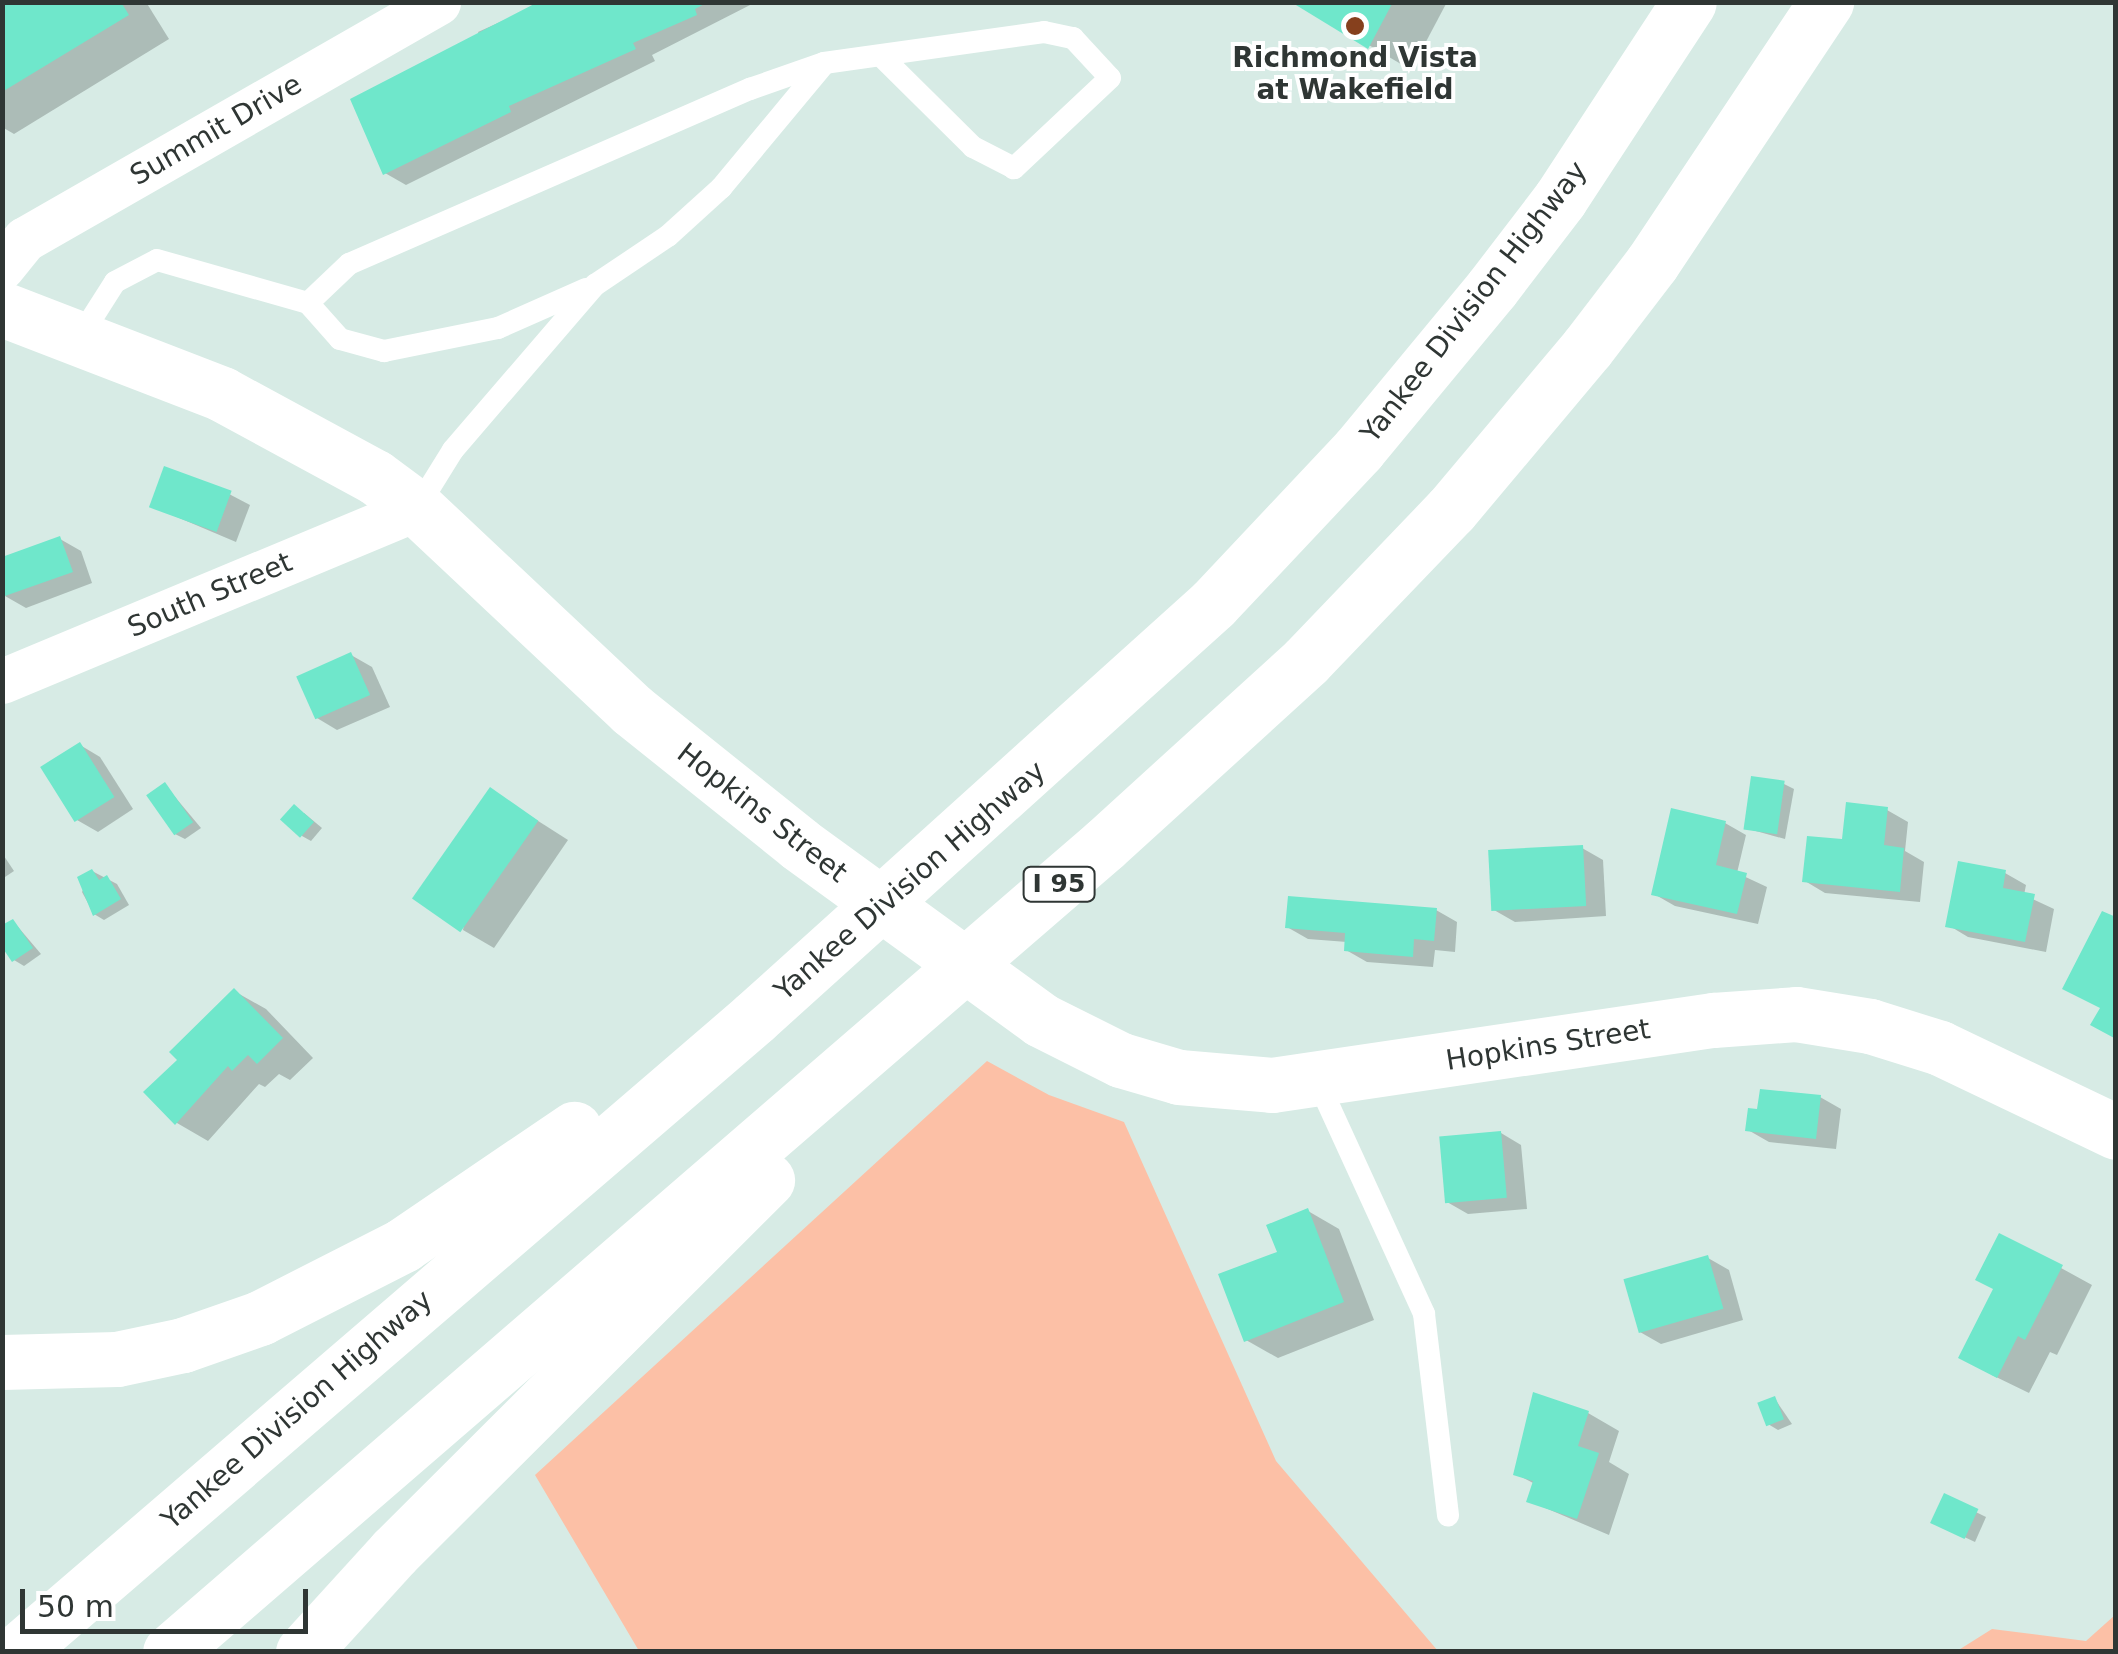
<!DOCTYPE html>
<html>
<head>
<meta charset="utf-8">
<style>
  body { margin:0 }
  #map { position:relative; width:2118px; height:1654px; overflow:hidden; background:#d7ebe5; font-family:"DejaVu Sans",sans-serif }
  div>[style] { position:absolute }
  .green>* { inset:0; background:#fcc0a6 }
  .shadow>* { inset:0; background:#0003 }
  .building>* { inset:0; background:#6fe7cb; transform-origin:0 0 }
  .service>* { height:22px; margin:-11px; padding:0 11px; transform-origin:11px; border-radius:11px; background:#fff }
  .minor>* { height:45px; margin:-22.5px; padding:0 22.5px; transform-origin:22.5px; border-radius:22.5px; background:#fff }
  .secondary>* { height:55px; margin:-27.5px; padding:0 27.5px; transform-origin:27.5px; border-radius:27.5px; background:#fff }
  .motorway>* { height:55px; margin:-27.5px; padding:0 27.5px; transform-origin:27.5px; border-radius:27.5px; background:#fff }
  .dots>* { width:28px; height:28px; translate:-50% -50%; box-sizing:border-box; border:5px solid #fff; border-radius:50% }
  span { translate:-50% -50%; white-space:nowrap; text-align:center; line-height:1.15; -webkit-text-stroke:8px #fff; paint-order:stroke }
  .shield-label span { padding:2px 8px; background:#fff; border:2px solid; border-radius:8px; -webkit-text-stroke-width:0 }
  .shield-label { font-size:25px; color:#2f3634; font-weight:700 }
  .poi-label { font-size:28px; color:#2f3634; font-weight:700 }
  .street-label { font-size:28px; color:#2f3634 }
  .frame { position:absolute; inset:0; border:5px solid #2f3634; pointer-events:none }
  .scale { position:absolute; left:20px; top:1589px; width:288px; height:45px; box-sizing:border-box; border:5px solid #2f3634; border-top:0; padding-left:12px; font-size:30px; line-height:35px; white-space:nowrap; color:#2f3634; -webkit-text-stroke:8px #fff; paint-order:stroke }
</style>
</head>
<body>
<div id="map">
  <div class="green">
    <div style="clip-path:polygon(987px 1061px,1049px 1095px,1124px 1122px,1276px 1461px,1438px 1651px,639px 1651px,535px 1475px)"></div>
    <div style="clip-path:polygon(2115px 1615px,2115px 1651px,1957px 1651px,1992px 1629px,2086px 1641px)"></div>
  </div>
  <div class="shadow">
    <div style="clip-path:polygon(2px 2px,146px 2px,169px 39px,14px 134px,2px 127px)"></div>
    <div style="clip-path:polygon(544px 2px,756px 2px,652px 55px,655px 61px,406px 185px,385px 173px,480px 38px,478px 32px)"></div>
    <div style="clip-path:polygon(1296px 2px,1447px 2px,1411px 70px)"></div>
    <div style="clip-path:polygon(229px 494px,250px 505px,236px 542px,151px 506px)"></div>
    <div style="clip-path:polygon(60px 539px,81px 551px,92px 583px,26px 608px,5px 596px)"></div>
    <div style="clip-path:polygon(351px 655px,372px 667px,390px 707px,337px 730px,317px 718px)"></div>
    <div style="clip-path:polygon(80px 745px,100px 757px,133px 809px,98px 832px,77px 820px)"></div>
    <div style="clip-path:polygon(1784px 784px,1794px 789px,1785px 839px,1745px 828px)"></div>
    <div style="clip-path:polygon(165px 785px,201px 828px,185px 839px,175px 834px)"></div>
    <div style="clip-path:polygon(491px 791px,568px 840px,494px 948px,463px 930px)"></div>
    <div style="clip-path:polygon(1887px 810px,1908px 822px,1905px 851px,1924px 862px,1920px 902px,1825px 893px,1805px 881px)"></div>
    <div style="clip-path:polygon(304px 813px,322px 828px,311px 841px,302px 836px)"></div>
    <div style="clip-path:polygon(1725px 823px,1746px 835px,1737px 873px,1767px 887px,1758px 924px,1675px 906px,1654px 894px)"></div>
    <div style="clip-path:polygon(1582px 848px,1603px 860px,1606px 916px,1515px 922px,1494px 910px)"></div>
    <div style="clip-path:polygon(2px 853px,14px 871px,2px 879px)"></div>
    <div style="clip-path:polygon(92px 871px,117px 884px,129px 905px,104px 920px,94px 914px,82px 892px)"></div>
    <div style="clip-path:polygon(2005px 873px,2026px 885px,2024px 895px,2054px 909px,2046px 952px,1968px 937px,1948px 925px)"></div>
    <div style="clip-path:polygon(1436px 910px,1457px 922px,1455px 952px,1435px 950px,1433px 967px,1367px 962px,1346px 950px,1347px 942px,1308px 939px,1287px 927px)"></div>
    <div style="clip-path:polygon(13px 921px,41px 954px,24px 966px,14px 960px)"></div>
    <div style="clip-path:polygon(234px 991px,266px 1009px,313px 1058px,290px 1080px,279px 1074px,265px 1087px,259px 1084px,208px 1141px,177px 1123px,180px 1060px)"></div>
    <div style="clip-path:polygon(1820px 1097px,1841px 1109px,1836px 1149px,1769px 1142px,1748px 1130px)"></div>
    <div style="clip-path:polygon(1501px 1133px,1521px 1145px,1527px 1209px,1468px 1214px,1447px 1202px)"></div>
    <div style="clip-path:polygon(1308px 1211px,1339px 1229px,1374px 1320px,1278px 1358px,1246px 1340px,1280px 1253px)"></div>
    <div style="clip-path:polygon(1708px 1258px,1729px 1270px,1743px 1320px,1661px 1344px,1640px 1332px)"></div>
    <div style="clip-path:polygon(2061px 1268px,2092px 1285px,2057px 1355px,2050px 1352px,2029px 1393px,1992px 1375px)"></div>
    <div style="clip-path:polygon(1775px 1399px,1792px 1424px,1778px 1430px,1768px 1424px)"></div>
    <div style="clip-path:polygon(1588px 1413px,1619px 1431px,1609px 1462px,1629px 1474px,1609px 1535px,1529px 1501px,1535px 1484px,1516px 1474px)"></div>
    <div style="clip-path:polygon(1945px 1497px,1986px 1517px,1975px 1542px,1943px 1527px)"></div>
  </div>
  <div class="building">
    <div style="clip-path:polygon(2px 2px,121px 2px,129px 15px,2px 92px)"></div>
    <div style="clip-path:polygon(538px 2px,708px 2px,695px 9px,697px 15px,633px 43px,636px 49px,509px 106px,511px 112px,383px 175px,350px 99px)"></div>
    <div style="clip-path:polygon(1291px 2px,1393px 2px,1368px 49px)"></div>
    <div style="left:164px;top:466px;width:72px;height:44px;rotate:20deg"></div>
    <div style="clip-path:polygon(60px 536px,73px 572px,2px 597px,2px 557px)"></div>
    <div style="left:351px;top:652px;width:47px;height:60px;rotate:66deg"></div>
    <div style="left:80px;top:742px;width:65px;height:47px;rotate:58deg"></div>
    <div style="left:1751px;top:776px;width:34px;height:54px;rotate:8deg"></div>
    <div style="left:165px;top:782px;width:49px;height:23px;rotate:55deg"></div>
    <div style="left:490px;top:787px;width:59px;height:136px;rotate:35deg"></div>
    <div style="clip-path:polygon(1846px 802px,1888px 807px,1884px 845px,1904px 848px,1900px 892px,1802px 882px,1807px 836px,1842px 839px)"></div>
    <div style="left:294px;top:804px;width:27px;height:21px;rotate:42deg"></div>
    <div style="clip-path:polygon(1671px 808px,1726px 821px,1716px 865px,1747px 873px,1737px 914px,1651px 895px)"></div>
    <div style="left:1583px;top:845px;width:61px;height:95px;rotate:87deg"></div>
    <div style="clip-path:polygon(1958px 861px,2006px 870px,2003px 888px,2035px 894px,2025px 942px,1945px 927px)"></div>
    <div style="clip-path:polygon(92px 869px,99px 880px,107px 875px,121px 899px,93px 916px,77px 877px)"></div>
    <div style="clip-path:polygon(1288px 896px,1437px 908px,1434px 941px,1414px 939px,1413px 957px,1344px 951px,1345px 933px,1285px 928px)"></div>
    <div style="clip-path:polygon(2102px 911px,2116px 917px,2116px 1039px,2090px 1025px,2100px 1008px,2062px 989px)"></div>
    <div style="clip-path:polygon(13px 919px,33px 948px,12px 962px,2px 947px,2px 925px)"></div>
    <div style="clip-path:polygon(234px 988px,283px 1038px,257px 1064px,248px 1055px,232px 1071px,228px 1066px,175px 1125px,143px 1092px,177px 1060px,169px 1052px)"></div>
    <div style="clip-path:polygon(1760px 1089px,1821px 1095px,1816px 1139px,1745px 1131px,1748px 1108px,1757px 1109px)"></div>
    <div style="left:1501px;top:1131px;width:67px;height:62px;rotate:85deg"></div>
    <div style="clip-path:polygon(1308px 1208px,1344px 1302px,1244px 1342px,1218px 1274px,1277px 1252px,1266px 1225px)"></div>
    <div style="clip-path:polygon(1999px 1233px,2063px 1265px,2025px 1340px,2018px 1336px,1997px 1378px,1958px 1358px,1993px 1289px,1975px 1280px)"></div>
    <div style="left:1708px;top:1255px;width:56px;height:88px;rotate:74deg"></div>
    <div style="clip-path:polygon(1533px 1392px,1589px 1411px,1578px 1446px,1599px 1453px,1577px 1519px,1526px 1502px,1533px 1481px,1513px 1475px)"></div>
    <div style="left:1775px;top:1396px;width:25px;height:19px;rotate:69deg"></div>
    <div style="left:1944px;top:1493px;width:38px;height:33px;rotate:25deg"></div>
  </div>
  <div class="service">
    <div style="left:308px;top:303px;width:48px;rotate:48.4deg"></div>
    <div style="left:340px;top:339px;width:46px;rotate:15.3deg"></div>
    <div style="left:384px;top:351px;width:116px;rotate:-11.4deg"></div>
    <div style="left:498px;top:328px;width:96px;rotate:-23.9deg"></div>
    <div style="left:80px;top:337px;width:65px;rotate:-57.5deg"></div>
    <div style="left:115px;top:282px;width:47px;rotate:-27.6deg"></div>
    <div style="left:157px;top:260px;width:157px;rotate:15.9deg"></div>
    <div style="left:308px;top:303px;width:57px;rotate:-43.6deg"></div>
    <div style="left:349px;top:264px;width:438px;rotate:-23.6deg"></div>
    <div style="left:750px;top:89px;width:78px;rotate:-19.4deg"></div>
    <div style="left:824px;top:63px;width:222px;rotate:-8deg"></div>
    <div style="left:1044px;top:32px;width:30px;rotate:12deg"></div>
    <div style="left:1073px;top:38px;width:54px;rotate:47.2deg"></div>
    <div style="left:1110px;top:78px;width:132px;rotate:136.8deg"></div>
    <div style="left:1014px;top:168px;width:46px;rotate:-152.9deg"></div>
    <div style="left:973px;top:147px;width:129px;rotate:-135.3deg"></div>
    <div style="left:417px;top:508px;width:68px;rotate:-58.2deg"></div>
    <div style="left:453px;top:450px;width:218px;rotate:-49.3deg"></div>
    <div style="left:595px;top:285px;width:88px;rotate:-33.9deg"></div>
    <div style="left:668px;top:236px;width:72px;rotate:-42.2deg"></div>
    <div style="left:721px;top:188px;width:161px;rotate:-50.3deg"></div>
    <div style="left:1318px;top:1082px;width:255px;rotate:65.4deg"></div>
    <div style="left:1424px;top:1314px;width:203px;rotate:83.2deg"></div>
  </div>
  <div class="minor">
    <div style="left:2px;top:267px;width:36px;rotate:-51deg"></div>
    <div style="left:25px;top:239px;width:476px;rotate:-29.8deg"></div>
    <div style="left:2px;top:681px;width:450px;rotate:-22.6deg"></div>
  </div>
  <div class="secondary">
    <div style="left:2px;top:309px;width:236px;rotate:21.1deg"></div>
    <div style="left:222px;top:394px;width:174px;rotate:28.5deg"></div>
    <div style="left:375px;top:477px;width:52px;rotate:36.4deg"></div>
    <div style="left:417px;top:508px;width:295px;rotate:43.2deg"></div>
    <div style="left:632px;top:710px;width:214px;rotate:38.7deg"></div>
    <div style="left:799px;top:844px;width:299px;rotate:36deg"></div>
    <div style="left:1041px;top:1020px;width:89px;rotate:26.6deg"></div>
    <div style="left:1121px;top:1060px;width:60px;rotate:16.3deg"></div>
    <div style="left:1179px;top:1077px;width:93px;rotate:4.9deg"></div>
    <div style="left:1272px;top:1085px;width:446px;rotate:-8.4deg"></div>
    <div style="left:1713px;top:1020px;width:83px;rotate:-4.1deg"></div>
    <div style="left:1796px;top:1014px;width:75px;rotate:9.2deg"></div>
    <div style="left:1870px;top:1026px;width:73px;rotate:17.4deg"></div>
    <div style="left:1940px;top:1048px;width:195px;rotate:25.5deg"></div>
  </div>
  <div class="motorway">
    <div style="left:2px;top:1362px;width:115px;rotate:-1.5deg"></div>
    <div style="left:117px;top:1359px;width:67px;rotate:-12deg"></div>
    <div style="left:183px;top:1345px;width:82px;rotate:-19.3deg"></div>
    <div style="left:260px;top:1318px;width:161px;rotate:-27deg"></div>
    <div style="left:403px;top:1245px;width:207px;rotate:-34.2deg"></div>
    <div style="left:17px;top:1652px;width:972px;rotate:-40.7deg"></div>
    <div style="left:754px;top:1018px;width:618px;rotate:-42.05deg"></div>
    <div style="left:1213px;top:604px;width:212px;rotate:-46.7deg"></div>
    <div style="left:1358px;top:450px;width:210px;rotate:-50.4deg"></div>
    <div style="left:1492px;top:288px;width:112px;rotate:-52.6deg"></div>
    <div style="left:1560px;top:199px;width:235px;rotate:-56.8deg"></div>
    <div style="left:170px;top:1652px;width:1234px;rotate:-40.83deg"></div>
    <div style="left:1104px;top:845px;width:273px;rotate:-42.3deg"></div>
    <div style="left:1306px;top:661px;width:209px;rotate:-46.2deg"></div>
    <div style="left:1451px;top:510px;width:212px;rotate:-50deg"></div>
    <div style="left:1587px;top:348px;width:107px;rotate:-52.6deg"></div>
    <div style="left:1652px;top:263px;width:314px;rotate:-56.3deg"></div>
    <div style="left:303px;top:1652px;width:135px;rotate:-47.7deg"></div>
    <div style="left:394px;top:1552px;width:527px;rotate:-44.92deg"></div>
  </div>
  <div class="dots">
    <div style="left:1355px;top:26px;background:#86401d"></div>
  </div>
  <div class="shield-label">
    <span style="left:1059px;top:884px">I 95</span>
  </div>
  <div class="poi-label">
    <span style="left:1355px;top:74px">Richmond Vista<br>at Wakefield</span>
  </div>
  <div class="street-label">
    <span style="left:216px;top:130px;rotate:-30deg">Summit Drive</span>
    <span style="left:1474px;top:302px;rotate:-52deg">Yankee Division Highway</span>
    <span style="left:210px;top:595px;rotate:-23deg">South Street</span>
    <span style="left:762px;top:813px;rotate:38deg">Hopkins Street</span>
    <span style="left:910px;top:881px;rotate:-41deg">Yankee Division Highway</span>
    <span style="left:1548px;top:1045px;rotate:-9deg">Hopkins Street</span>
    <span style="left:297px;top:1410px;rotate:-41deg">Yankee Division Highway</span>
  </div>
  <div class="frame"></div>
  <div class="scale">50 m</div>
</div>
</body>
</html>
